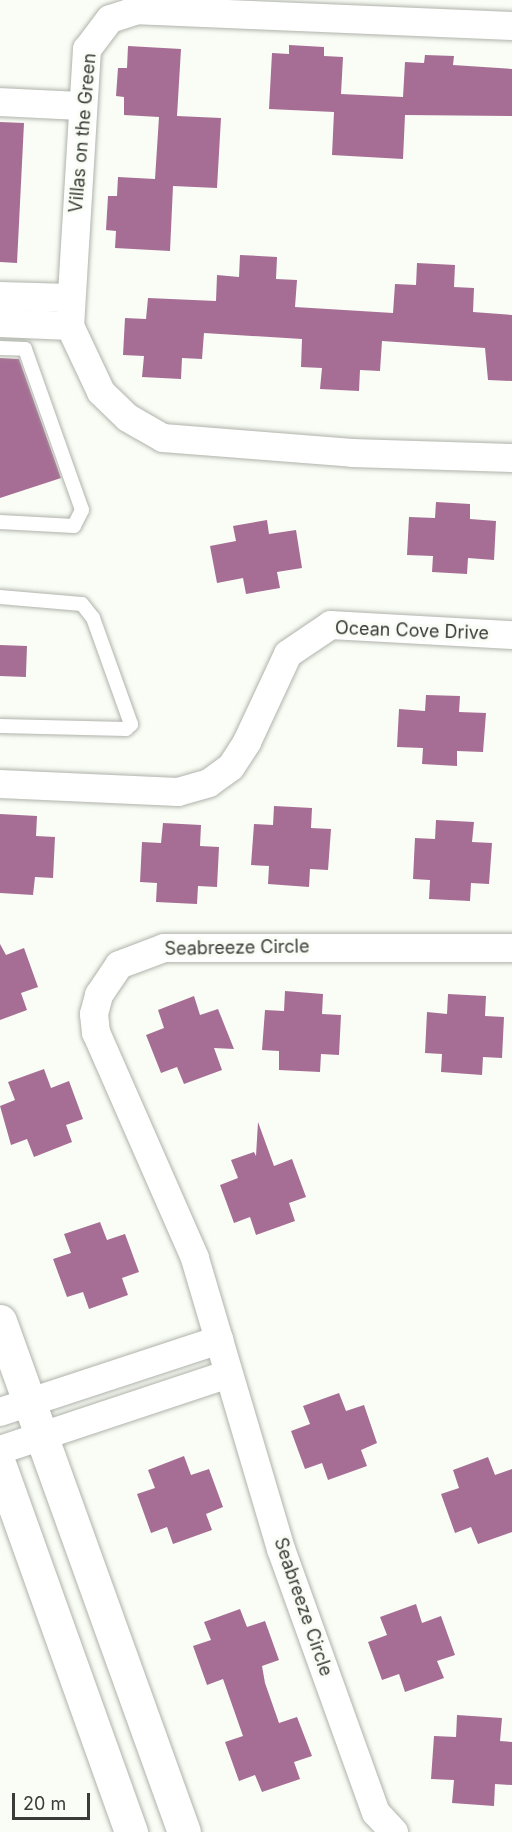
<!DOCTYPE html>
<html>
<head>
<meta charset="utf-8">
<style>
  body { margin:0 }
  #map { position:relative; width:512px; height:1832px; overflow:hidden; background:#f9fdf5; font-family:Inter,sans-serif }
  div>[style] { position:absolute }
  .building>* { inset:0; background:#a66e94; transform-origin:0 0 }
  .roads { filter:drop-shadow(0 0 2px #afb3ab) drop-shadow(0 0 2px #afb3ab) }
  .service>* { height:14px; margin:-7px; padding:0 7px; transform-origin:7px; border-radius:7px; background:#fff }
  .minor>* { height:28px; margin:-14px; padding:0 14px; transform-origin:14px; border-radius:14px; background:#fff }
  .primary>* { height:33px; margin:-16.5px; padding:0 16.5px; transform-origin:16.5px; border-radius:16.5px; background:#fff }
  span { translate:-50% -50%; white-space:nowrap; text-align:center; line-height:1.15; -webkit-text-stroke:6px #f9fdf5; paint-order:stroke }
  .street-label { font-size:18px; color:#3a3c38 }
  .scale { position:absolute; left:12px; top:1793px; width:78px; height:27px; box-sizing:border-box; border:3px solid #3a3c38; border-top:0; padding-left:8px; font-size:18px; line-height:21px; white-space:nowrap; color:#3a3c38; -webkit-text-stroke:4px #f9fdf5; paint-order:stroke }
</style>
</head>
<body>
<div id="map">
  <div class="building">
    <div style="clip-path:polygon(289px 45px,324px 47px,324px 56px,343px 57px,341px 94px,403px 97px,405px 62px,424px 63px,425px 55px,454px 56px,453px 65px,512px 69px,512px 116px,405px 115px,403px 159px,332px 155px,334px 112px,269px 109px,272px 53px,289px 54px)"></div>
    <div style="clip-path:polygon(128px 46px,181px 49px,177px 116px,221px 118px,217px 188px,173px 186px,170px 251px,115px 248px,116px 231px,106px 230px,108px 196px,117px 196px,118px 177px,155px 179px,159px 117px,124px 115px,124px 97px,116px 96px,118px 68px,127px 68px)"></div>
    <div style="clip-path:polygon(0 122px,24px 123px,17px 263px,0 262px)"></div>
    <div style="clip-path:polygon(240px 255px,277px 257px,276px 279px,297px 280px,295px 307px,393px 313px,395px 284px,416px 285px,417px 263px,455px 265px,454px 287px,474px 288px,473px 312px,512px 315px,512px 381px,488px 380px,485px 348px,382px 341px,380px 371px,360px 370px,359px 391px,320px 389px,322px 368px,301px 367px,302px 339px,204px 333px,202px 359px,182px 358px,181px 379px,142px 377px,144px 356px,123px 355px,125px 318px,146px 319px,148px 298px,216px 301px,217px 275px,239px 277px)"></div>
    <div style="clip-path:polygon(0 358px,19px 359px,61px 478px,0 498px)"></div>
    <div style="clip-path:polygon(436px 502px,470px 504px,470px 519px,496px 521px,494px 560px,468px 558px,467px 574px,432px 572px,433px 556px,407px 555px,409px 517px,435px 518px)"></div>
    <div style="clip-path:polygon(267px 520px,269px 534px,296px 530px,302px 568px,277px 572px,280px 588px,246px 594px,243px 578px,217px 583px,210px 546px,236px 541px,233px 526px)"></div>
    <div style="left:0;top:645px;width:27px;height:31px;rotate:2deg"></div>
    <div style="clip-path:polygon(426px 695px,460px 696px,459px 712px,486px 713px,483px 752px,457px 751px,457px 766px,422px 764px,423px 748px,397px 747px,399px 709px,425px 711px)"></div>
    <div style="clip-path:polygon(274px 806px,312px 808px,311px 828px,331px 829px,328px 870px,310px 869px,309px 887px,268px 884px,269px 866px,251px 865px,254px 824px,273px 825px)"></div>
    <div style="clip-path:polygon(0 814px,37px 816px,36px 836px,55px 837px,53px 878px,35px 877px,33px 895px,0 893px)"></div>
    <div style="clip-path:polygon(436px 820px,474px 822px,472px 842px,492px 843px,489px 884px,471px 883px,470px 901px,429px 899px,430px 880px,413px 879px,415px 838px,435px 839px)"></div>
    <div style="clip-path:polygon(163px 823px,201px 825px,200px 846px,219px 847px,217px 887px,198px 886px,197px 904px,156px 902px,157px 883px,140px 882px,142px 842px,161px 843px)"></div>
    <div style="clip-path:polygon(0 944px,6px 955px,24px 948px,38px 987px,21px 993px,27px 1010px,0 1020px)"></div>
    <div style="clip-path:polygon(285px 991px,323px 994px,322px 1014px,341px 1015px,339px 1055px,321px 1054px,320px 1072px,279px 1070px,279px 1051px,262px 1050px,265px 1010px,284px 1011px)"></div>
    <div style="clip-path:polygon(448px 994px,486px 996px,485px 1016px,504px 1017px,502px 1058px,483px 1057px,482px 1075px,441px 1072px,442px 1054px,425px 1053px,427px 1012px,447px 1014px)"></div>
    <div style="clip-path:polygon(194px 996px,200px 1015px,218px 1009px,234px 1049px,214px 1048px,222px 1070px,184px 1084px,177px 1067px,161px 1073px,146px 1035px,164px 1028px,158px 1010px)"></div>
    <div style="clip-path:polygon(44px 1069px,51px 1088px,69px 1081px,83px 1119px,66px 1125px,72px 1142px,34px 1157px,27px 1139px,11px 1145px,0 1106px,15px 1100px,8px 1082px)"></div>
    <div style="clip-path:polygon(258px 1122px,274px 1166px,292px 1159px,306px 1197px,289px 1203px,295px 1221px,256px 1235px,250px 1217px,234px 1223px,220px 1185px,238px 1178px,231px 1160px,254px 1152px,256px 1156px)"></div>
    <div style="clip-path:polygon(100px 1222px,107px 1240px,125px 1234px,139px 1272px,122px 1278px,128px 1295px,89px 1309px,83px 1292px,67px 1297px,53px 1259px,71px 1253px,64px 1234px)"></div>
    <div style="clip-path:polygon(339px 1393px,346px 1411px,364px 1405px,377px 1443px,361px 1450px,367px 1466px,328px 1480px,322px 1463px,305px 1469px,291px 1431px,310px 1424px,303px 1406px)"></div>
    <div style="clip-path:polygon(184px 1456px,191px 1475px,209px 1469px,223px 1507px,206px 1514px,212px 1530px,173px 1544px,167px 1527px,151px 1533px,137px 1494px,155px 1488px,148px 1470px)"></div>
    <div style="clip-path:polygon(488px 1457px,495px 1475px,512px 1469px,512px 1532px,478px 1544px,471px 1527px,455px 1533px,441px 1494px,459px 1488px,453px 1470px)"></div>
    <div style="clip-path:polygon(416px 1604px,422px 1623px,441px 1616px,455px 1655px,437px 1661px,444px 1678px,405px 1692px,399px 1674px,382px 1680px,368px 1642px,387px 1635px,380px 1617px)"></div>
    <div style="clip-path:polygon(240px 1609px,247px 1627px,265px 1621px,279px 1660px,262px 1666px,265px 1683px,279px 1723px,297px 1717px,312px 1756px,294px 1762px,300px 1779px,262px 1792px,255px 1775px,239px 1781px,225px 1742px,243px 1736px,223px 1679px,207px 1685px,193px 1646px,211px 1640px,204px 1622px)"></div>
    <div style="clip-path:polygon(457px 1715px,502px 1718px,500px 1741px,512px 1742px,512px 1785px,495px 1784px,494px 1806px,452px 1803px,454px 1780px,431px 1779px,434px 1736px,456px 1737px)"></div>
  </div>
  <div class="roads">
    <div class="service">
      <div style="left:0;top:348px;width:25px;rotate:2deg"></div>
      <div style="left:25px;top:349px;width:171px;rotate:70.5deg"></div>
      <div style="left:82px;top:510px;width:18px;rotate:117deg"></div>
      <div style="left:74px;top:526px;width:74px;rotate:-176.9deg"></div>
      <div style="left:0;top:597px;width:82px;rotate:4.9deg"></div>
      <div style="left:82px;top:604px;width:18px;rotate:52deg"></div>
      <div style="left:93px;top:618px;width:113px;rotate:70.3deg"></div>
      <div style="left:131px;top:724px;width:7px;rotate:135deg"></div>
      <div style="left:126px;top:729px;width:126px;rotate:-178.6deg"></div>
    </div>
    <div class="minor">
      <div style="left:512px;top:26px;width:374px;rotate:-177.6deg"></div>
      <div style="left:138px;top:10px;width:29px;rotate:162deg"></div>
      <div style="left:110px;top:19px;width:38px;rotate:127deg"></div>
      <div style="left:87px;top:49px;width:278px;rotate:93.5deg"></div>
      <div style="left:70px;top:326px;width:73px;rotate:64.8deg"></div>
      <div style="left:101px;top:392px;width:37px;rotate:44deg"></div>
      <div style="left:128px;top:418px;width:40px;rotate:29.7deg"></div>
      <div style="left:163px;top:438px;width:190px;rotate:4.5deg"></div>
      <div style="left:352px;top:453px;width:160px;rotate:1.8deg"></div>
      <div style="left:0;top:102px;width:82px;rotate:2.8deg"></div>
      <div style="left:0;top:296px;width:71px;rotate:1.6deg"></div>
      <div style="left:0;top:323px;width:70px;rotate:2.5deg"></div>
      <div style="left:0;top:784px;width:178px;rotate:2.6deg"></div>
      <div style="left:178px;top:792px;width:32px;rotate:-16deg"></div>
      <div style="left:209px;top:783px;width:27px;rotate:-36deg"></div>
      <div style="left:231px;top:767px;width:30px;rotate:-57deg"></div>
      <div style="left:247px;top:742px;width:97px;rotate:-65deg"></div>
      <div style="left:288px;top:654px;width:52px;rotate:-34deg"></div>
      <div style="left:331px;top:625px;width:181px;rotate:3.2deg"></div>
      <div style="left:0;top:1412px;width:231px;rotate:-18.2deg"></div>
      <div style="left:0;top:1450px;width:241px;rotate:-18.4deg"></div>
      <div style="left:394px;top:1832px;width:26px;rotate:-133deg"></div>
      <div style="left:376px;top:1813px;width:281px;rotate:-109.8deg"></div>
      <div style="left:281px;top:1549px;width:303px;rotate:-106.5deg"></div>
      <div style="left:195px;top:1258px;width:246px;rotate:-113.7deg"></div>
      <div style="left:96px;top:1033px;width:19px;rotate:-96deg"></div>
      <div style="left:94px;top:1014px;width:20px;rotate:-75deg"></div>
      <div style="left:99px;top:995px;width:36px;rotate:-56deg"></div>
      <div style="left:119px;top:965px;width:48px;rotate:-20.7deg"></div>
      <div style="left:164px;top:948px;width:348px"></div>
    </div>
    <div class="primary">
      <div style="left:0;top:1321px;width:543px;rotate:70.2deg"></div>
      <div style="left:0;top:1466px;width:389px;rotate:70.3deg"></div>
    </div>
  </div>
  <div class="street-label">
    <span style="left:83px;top:133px;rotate:-85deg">Villas on the Green</span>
    <span style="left:412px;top:631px;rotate:2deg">Ocean Cove Drive</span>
    <span style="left:237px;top:948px;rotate:-1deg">Seabreeze Circle</span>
    <span style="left:303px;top:1607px;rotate:71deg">Seabreeze Circle</span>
  </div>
  <div class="scale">20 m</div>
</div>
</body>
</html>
